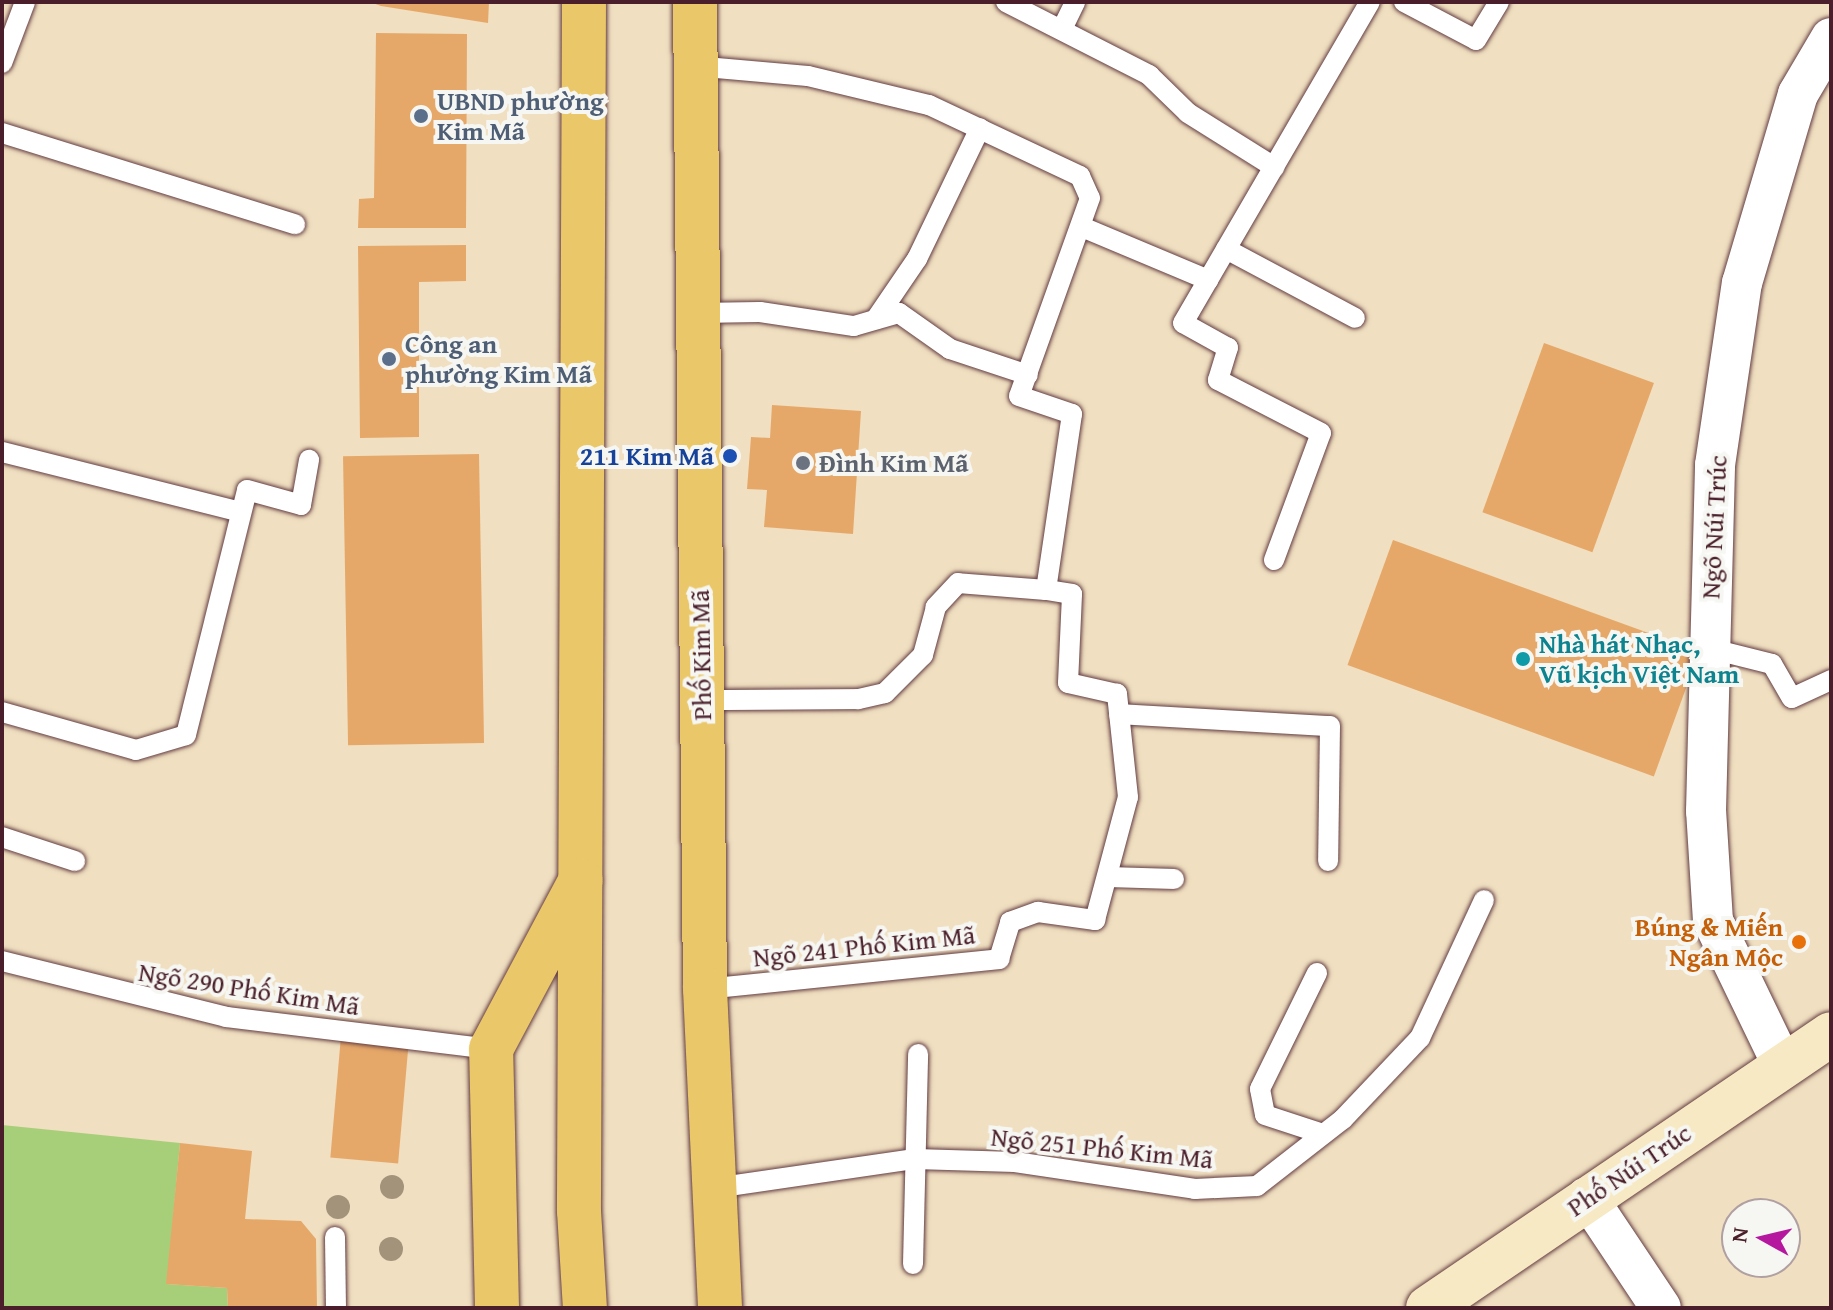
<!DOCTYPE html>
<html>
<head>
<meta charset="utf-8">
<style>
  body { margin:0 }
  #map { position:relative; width:1833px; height:1310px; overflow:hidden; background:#f0dfc0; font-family:"Gentium Book Plus",serif }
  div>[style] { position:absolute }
  .green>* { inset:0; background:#a7cf7a }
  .building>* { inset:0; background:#e6a869; transform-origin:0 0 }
  .roads { filter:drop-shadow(0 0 2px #633c41) drop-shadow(0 0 2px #633c41) }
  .lane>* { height:20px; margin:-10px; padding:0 10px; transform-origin:10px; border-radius:10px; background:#fff }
  .street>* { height:40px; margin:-20px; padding:0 20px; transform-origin:20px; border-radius:20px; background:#fff }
  .secondary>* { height:44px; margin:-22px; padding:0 22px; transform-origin:22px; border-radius:22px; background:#f7e9c3 }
  .primary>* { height:44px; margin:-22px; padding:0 22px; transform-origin:22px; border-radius:22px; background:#eac769 }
  .trees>* { width:24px; height:24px; margin:-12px; border-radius:50%; background:#a4937b }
  .dots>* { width:22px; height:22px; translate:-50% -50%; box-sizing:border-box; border:4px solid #f6f6f2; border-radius:50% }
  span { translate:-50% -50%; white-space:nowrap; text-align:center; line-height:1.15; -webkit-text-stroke:8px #f6f6f2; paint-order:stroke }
  .service-label { font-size:26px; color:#4e5e75; font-weight:700 }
  .left { translate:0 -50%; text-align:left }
  .transit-label { font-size:26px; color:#164399; font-weight:700 }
  .right { translate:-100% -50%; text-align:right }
  .worship-label { font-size:26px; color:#5b616d; font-weight:700 }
  .street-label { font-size:26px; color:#4a1f2b }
  .culture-label { font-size:26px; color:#0d838f; font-weight:700 }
  .food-label { font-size:26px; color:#c56008; font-weight:700 }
  .frame { position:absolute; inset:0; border:4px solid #4a1f2b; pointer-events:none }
  .north { position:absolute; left:1721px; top:1198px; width:80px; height:80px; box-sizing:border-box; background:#f6f6f2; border:2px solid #b1a0a2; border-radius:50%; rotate:278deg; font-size:22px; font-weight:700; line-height:32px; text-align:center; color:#4a1f2b }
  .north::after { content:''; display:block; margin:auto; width:28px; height:36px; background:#b5179e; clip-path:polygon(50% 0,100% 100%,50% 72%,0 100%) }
</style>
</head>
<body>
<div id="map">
  <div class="green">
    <div style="clip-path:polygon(2px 1125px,180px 1143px,167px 1284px,227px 1288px,228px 1308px,2px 1308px)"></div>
  </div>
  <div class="building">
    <div style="clip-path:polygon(370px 2px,489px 2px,488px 23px,381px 6px)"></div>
    <div style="clip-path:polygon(376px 33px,467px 34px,466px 228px,358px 228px,359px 199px,374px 198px)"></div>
    <div style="clip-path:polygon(466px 245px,466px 281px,419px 282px,419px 437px,360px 438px,358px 246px)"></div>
    <div style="left:1544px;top:343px;width:117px;height:180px;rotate:20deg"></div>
    <div style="clip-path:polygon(772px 405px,861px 411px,853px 534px,764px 527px,767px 490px,747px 489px,751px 437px,770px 438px)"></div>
    <div style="left:479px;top:454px;width:289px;height:136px;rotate:89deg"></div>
    <div style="left:1393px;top:540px;width:326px;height:133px;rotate:20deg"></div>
    <div style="left:341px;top:1036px;width:68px;height:122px;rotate:5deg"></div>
    <div style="clip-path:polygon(180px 1143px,252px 1151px,245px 1219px,301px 1221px,316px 1239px,317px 1308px,228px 1308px,227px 1288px,166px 1284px)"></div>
  </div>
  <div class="roads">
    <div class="lane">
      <div style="left:1006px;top:2px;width:161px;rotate:27deg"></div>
      <div style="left:1149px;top:75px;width:54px;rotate:44.3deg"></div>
      <div style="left:1188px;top:113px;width:102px;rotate:32.1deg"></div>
      <div style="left:1404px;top:2px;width:81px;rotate:27.8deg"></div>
      <div style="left:1476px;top:40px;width:44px;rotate:-58.8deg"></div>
      <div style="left:1062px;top:29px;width:30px;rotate:-64deg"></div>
      <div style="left:2px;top:63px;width:65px;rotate:-69.3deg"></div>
      <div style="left:694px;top:66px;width:114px;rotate:5deg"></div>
      <div style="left:808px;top:76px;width:124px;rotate:13.5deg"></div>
      <div style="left:929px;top:105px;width:167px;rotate:25.2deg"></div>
      <div style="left:1080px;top:176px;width:24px;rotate:66deg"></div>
      <div style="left:1090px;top:198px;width:210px;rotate:109.7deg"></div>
      <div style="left:1019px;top:396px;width:56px;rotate:18.8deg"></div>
      <div style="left:1072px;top:414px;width:178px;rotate:98.4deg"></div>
      <div style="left:1046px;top:590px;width:88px;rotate:-175.5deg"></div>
      <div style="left:958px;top:583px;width:33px;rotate:133deg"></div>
      <div style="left:936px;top:607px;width:50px;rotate:105.2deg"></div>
      <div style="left:923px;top:655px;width:54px;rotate:135deg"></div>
      <div style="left:885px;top:693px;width:28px;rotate:167deg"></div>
      <div style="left:858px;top:699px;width:157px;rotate:179.6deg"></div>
      <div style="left:2px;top:133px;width:307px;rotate:17.3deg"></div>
      <div style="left:1082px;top:227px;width:137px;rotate:22.8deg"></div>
      <div style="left:1226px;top:249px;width:146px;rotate:28.1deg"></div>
      <div style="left:697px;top:313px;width:63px;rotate:-0.9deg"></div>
      <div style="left:760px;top:312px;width:95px;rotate:8.5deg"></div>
      <div style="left:854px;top:326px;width:47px;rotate:-16.1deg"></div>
      <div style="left:899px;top:313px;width:62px;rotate:35.2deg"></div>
      <div style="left:950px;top:349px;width:82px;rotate:18.4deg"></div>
      <div style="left:876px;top:319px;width:73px;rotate:-55.7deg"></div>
      <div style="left:917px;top:259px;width:145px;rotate:-64.3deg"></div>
      <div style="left:2px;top:452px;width:246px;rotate:14.1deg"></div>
      <div style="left:1274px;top:560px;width:135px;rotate:-69.7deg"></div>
      <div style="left:1321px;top:433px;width:116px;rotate:-152.8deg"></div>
      <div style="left:1218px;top:380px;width:34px;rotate:-73deg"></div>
      <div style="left:1228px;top:348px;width:51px;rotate:-150.9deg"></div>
      <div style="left:1183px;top:323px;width:371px;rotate:-59.8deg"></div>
      <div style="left:1708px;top:648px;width:66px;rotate:14deg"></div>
      <div style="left:1772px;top:664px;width:39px;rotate:60deg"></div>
      <div style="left:1792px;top:698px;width:43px;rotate:-24.8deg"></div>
      <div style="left:2px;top:712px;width:139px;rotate:15.8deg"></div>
      <div style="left:136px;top:750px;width:52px;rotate:-16.7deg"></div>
      <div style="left:186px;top:735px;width:252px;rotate:-76deg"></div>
      <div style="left:247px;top:490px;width:56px;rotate:15.5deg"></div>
      <div style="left:301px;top:505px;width:46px;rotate:-79.9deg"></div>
      <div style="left:1119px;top:714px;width:211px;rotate:3.3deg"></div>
      <div style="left:1330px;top:726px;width:135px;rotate:90.8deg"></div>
      <div style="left:2px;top:837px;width:77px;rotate:18.2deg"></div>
      <div style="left:1109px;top:877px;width:65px;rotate:1.8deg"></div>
      <div style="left:2px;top:961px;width:231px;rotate:14deg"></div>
      <div style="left:226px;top:1017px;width:267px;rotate:6.9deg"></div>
      <div style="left:1317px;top:973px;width:129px;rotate:116.2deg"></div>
      <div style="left:1260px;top:1089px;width:26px;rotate:79deg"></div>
      <div style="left:1265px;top:1115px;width:61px;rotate:18.1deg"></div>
      <div style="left:705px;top:989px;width:296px;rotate:-5.8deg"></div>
      <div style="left:999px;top:959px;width:39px;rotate:-73deg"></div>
      <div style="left:1010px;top:922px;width:30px;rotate:-20deg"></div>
      <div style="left:1038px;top:912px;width:58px;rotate:8deg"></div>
      <div style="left:1095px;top:920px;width:127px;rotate:-75deg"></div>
      <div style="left:1128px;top:797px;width:104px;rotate:-96.1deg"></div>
      <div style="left:1117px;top:694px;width:50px;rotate:-167.3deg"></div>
      <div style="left:1068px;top:683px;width:89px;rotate:-87.4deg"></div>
      <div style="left:1072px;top:594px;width:26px;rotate:-171deg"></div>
      <div style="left:715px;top:1188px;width:202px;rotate:-8.3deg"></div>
      <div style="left:915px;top:1159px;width:100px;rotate:1.7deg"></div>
      <div style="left:1015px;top:1162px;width:182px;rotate:8.5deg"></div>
      <div style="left:1195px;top:1189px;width:62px;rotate:-2.8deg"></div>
      <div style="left:1257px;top:1186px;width:109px;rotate:-37.9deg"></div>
      <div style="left:1343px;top:1119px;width:112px;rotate:-46.5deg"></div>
      <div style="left:1420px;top:1038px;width:152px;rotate:-65.1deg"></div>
      <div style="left:335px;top:1237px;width:71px;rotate:89.2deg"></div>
      <div style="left:913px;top:1264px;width:210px;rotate:-88.6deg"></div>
    </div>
    <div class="street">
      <div style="left:1783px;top:1066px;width:161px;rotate:-115.8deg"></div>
      <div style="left:1713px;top:921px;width:110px;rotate:-93.6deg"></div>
      <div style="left:1706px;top:811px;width:346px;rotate:-88.5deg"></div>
      <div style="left:1715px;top:465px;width:184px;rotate:-81.6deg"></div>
      <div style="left:1742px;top:283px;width:197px;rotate:-73.5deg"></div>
      <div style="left:1798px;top:94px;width:65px;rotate:-59.5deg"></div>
      <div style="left:1587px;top:1197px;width:133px;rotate:56.3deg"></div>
    </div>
    <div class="secondary">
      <div style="left:1428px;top:1308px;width:487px;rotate:-34.2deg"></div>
    </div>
    <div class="primary">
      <div style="left:584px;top:2px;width:1209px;rotate:90.24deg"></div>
      <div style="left:579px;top:1211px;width:97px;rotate:86.5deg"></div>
      <div style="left:695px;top:2px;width:987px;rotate:89.42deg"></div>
      <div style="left:705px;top:989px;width:319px;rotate:87.3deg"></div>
      <div style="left:497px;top:1308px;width:259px;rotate:-91.3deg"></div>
      <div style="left:491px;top:1049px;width:191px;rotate:-62deg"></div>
    </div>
  </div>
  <div class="trees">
    <div style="left:392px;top:1187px"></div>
    <div style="left:338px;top:1207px"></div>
    <div style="left:391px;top:1249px"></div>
  </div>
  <div class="dots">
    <div style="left:421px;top:116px;background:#5c6f8a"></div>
    <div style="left:389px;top:359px;background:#5c6f8a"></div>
    <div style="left:730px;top:456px;background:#1a4fb4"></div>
    <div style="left:803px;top:463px;background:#6b7280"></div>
    <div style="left:1523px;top:659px;background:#0f9aa8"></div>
    <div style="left:1799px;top:942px;background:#e8710a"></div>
  </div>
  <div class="service-label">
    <span class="left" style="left:437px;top:116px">UBND phường<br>Kim Mã</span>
    <span class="left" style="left:405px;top:359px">Công an<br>phường Kim Mã</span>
  </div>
  <div class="transit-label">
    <span class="right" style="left:714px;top:456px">211 Kim Mã</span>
  </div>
  <div class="worship-label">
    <span class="left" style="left:819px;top:463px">Đình Kim Mã</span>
  </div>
  <div class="street-label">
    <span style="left:1714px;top:527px;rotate:-87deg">Ngõ Núi Trúc</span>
    <span style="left:701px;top:655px;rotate:-91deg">Phố Kim Mã</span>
    <span style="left:864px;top:946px;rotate:-6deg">Ngõ 241 Phố Kim Mã</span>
    <span style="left:249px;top:989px;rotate:9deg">Ngõ 290 Phố Kim Mã</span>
    <span style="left:1102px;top:1148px;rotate:6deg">Ngõ 251 Phố Kim Mã</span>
    <span style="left:1629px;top:1170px;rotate:-34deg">Phố Núi Trúc</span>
  </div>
  <div class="culture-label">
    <span class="left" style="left:1539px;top:659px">Nhà hát Nhạc,<br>Vũ kịch Việt Nam</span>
  </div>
  <div class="food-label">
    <span class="right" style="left:1783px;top:942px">Búng &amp; Miến<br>Ngân Mộc</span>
  </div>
  <div class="frame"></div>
  <div class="north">N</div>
</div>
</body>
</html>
